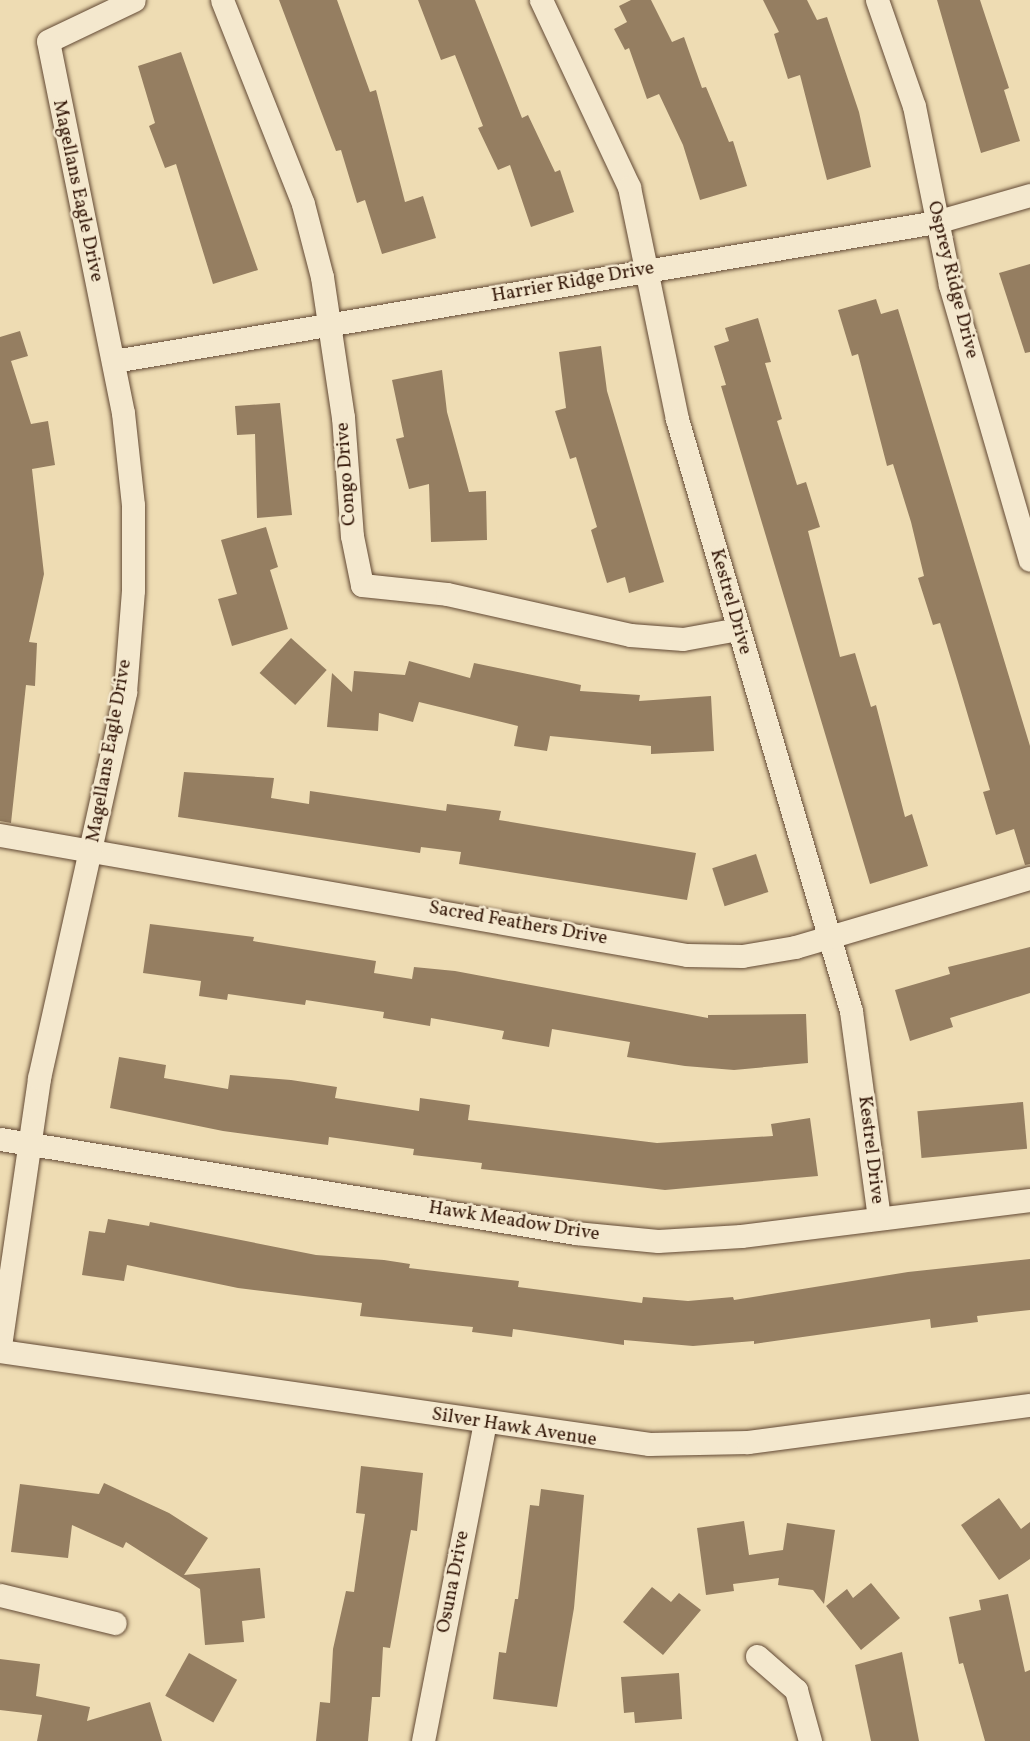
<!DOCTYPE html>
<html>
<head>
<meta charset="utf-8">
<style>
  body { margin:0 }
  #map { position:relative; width:1030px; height:1741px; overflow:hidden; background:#eedcb3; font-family:Vollkorn,serif }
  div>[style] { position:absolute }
  .building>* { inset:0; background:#957e61; transform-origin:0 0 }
  .roads { filter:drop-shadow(0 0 2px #624934) drop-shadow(0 0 2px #624934) }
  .minor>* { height:23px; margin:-11.5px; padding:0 11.5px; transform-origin:11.5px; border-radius:11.5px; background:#f4e8ce }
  span { translate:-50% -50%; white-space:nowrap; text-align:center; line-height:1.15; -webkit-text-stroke:5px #f4e8ce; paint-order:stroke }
  .street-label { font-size:19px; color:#341809 }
</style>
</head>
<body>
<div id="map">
  <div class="building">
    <div style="clip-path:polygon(279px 0,337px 0,370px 92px,376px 90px,405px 202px,423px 196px,436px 238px,382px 254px,365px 200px,357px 203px,341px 150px,336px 151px)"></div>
    <div style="clip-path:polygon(418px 0,475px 0,522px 118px,528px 115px,555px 172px,560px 170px,574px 212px,531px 227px,510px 165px,498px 170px,478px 128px,483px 126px,455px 55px,441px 60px)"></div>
    <div style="clip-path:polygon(631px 0,651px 0,672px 42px,684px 37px,702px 88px,706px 87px,729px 142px,733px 141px,747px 186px,700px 200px,683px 145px,659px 94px,647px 99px,629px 48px,625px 50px,614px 29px,627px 22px,619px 6px)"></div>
    <div style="clip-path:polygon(763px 0,807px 0,817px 20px,827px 17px,859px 112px,871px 167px,827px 180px,800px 75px,788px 79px,774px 34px,779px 32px)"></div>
    <div style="clip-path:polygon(937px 0,980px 0,1009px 88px,1004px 90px,1020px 141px,981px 153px)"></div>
    <div style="clip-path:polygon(181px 52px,258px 270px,213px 284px,176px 164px,165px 168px,149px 126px,155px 123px,138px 66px)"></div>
    <div style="clip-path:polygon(1030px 264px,1030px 352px,1025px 353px,999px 273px)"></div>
    <div style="clip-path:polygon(876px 299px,881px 314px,898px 309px,1030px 746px,1030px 864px,1025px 865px,1014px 829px,996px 835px,983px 792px,990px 790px,958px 682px,940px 623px,933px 625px,918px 578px,924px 576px,911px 522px,893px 464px,887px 466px,858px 354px,852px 356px,838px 310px)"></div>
    <div style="clip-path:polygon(758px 318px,771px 362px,765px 363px,782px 419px,777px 421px,797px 485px,806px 482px,820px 527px,808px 531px,840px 657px,855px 653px,871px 707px,876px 705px,905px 817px,912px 814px,928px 866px,870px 884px,721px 386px,726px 385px,714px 346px,729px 341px,725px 328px)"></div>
    <div style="clip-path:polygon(20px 331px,28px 356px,11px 361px,31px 424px,48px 421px,55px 465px,32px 469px,44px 574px,29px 642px,37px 643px,35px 686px,26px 685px,11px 823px,0 821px,0 337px)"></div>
    <div style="clip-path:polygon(601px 346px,607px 391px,664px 582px,629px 593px,625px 577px,607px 583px,591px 530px,597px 527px,576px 457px,570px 459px,555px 411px,566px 408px,559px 352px)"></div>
    <div style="clip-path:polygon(442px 370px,447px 412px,469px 492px,486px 491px,487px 540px,431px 542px,429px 484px,409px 489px,396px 439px,404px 437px,392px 380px)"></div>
    <div style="clip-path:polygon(280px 403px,292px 515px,257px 518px,255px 434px,237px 435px,235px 406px)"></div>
    <div style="clip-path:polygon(266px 527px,278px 567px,270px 570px,288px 629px,232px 646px,218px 599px,237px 594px,221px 540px)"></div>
    <div style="left:291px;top:638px;width:48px;height:47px;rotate:42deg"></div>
    <div style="clip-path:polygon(409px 661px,470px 678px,474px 663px,581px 685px,580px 691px,640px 695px,639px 701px,711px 696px,714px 751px,651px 754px,651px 746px,550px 736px,547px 751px,514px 746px,518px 726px,419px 702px,413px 722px,379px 713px,378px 731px,327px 727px,332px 673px,352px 692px,354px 671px,405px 675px)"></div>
    <div style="clip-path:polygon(184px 772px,274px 778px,271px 798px,309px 804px,310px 791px,446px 811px,447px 804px,501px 811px,499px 820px,696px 853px,687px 900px,459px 864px,461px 852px,421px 847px,420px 853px,178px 817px)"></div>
    <div style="left:756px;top:854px;width:40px;height:46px;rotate:72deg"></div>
    <div style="clip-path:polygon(150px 924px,254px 937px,253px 941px,376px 961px,374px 973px,412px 979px,414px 967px,455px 971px,708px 1018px,708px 1015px,806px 1014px,808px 1063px,734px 1070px,685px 1066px,627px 1057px,630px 1042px,552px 1029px,549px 1047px,502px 1039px,504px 1031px,431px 1018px,430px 1026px,383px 1018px,384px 1012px,306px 1000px,305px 1005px,228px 994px,227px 1000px,199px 996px,201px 981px,143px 973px)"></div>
    <div style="clip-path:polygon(1030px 947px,1030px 993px,950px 1018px,953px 1027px,910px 1041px,895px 990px,950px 974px,948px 967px)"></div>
    <div style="clip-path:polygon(119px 1057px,166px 1065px,164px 1078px,228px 1089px,230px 1075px,291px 1080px,337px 1087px,335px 1098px,419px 1111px,420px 1098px,470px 1105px,468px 1120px,657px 1143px,773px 1136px,771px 1124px,810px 1118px,818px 1176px,665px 1190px,481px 1169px,482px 1163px,413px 1155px,414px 1149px,329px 1137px,328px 1145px,223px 1131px,110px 1108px)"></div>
    <div style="left:1023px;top:1102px;width:47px;height:106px;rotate:85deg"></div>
    <div style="clip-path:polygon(108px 1219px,149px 1226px,150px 1222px,316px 1255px,384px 1260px,410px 1264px,409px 1268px,519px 1281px,518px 1287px,642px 1303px,643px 1297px,688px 1301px,733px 1297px,734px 1300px,908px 1272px,1030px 1259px,1030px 1310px,977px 1316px,978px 1322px,931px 1328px,930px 1319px,754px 1344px,754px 1341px,693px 1346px,624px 1340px,624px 1345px,513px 1329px,512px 1337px,472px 1332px,473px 1327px,360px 1316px,362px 1303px,238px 1288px,127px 1265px,124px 1281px,82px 1275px,89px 1231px,105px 1233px)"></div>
    <div style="clip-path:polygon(361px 1466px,423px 1473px,417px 1531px,411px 1530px,390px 1648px,383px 1647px,380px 1697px,372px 1697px,368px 1741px,316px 1741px,320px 1702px,330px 1703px,333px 1649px,346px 1591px,354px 1592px,365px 1514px,356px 1513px)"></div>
    <div style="clip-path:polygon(104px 1483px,169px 1513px,208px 1538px,184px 1575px,260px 1568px,265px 1618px,242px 1621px,244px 1642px,205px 1645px,200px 1589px,126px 1542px,123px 1548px,72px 1525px,68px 1558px,11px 1552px,20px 1484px,99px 1494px)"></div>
    <div style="clip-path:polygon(541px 1489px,584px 1495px,574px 1608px,557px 1707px,493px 1699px,499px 1652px,506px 1653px,515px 1599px,518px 1599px,530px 1505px,539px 1506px)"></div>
    <div style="clip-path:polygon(999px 1498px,1021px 1529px,1030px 1522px,1030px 1559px,999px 1580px,961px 1525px)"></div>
    <div style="clip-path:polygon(744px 1521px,749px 1555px,783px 1550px,787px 1523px,835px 1530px,824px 1604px,813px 1590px,778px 1585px,779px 1578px,733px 1584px,734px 1591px,706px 1595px,697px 1528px)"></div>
    <div style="clip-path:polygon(871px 1583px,900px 1618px,861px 1650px,826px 1606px,847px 1589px,853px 1598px)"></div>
    <div style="clip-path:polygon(652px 1587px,671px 1602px,679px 1593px,701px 1610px,663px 1655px,623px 1622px)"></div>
    <div style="clip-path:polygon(1008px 1594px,1025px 1672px,1030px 1670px,1030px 1741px,985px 1741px,963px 1663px,959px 1664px,949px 1617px,981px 1610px,979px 1600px)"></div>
    <div style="clip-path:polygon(902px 1652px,919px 1741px,871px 1741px,855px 1665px)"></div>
    <div style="left:189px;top:1653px;width:55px;height:49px;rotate:29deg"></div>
    <div style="clip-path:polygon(0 1659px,40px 1664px,36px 1696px,90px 1707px,87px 1721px,150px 1702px,162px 1741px,37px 1741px,42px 1715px,0 1710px)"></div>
    <div style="clip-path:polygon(679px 1673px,682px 1719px,635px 1723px,634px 1712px,624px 1713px,621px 1677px)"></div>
  </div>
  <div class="roads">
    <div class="minor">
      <div style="left:222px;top:0;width:219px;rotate:68.3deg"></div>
      <div style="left:303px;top:204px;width:75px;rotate:75.4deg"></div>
      <div style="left:322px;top:277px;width:142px;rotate:81.5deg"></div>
      <div style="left:343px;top:417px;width:119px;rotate:85.7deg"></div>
      <div style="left:352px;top:536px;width:50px;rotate:78.5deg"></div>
      <div style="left:362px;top:585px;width:85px;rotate:6deg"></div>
      <div style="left:447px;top:594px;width:188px;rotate:12.6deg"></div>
      <div style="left:630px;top:635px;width:53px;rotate:4.3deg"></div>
      <div style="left:683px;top:639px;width:56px;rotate:-10.3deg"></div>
      <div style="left:541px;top:0;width:207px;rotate:64.8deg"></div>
      <div style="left:629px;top:187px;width:237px;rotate:78.3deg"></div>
      <div style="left:677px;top:419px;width:617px;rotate:73.62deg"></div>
      <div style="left:851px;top:1011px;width:209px;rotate:82.3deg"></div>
      <div style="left:877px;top:0;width:112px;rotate:70.8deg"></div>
      <div style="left:914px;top:106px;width:183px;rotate:78.6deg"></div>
      <div style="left:950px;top:285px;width:286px;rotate:73.8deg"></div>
      <div style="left:114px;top:361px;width:834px;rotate:-9.6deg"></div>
      <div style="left:936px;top:222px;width:98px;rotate:-16deg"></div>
      <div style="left:0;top:835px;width:697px;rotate:9.91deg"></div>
      <div style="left:687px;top:955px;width:55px;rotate:1deg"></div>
      <div style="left:742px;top:956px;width:54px;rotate:-9.6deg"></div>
      <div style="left:795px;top:947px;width:245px;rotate:-16.4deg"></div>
      <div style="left:0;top:1139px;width:583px;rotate:9.28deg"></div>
      <div style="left:575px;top:1233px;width:83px;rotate:5.5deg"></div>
      <div style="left:658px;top:1241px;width:83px;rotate:-3.4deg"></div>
      <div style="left:741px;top:1236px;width:291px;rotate:-7.1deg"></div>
      <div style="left:0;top:1346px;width:271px;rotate:-81.7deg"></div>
      <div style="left:39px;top:1078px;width:395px;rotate:-77.4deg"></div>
      <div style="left:125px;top:692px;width:102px;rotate:-85.5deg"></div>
      <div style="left:133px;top:590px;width:85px;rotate:-90deg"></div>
      <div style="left:133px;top:505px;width:93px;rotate:-96.2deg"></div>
      <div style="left:123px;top:413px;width:379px;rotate:-101.4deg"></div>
      <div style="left:48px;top:41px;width:95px;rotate:-25.5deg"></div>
      <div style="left:0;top:1351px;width:656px;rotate:8.15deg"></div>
      <div style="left:649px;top:1444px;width:99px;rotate:-1.2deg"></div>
      <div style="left:748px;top:1442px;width:284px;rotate:-7.5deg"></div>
      <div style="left:0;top:1595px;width:118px;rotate:13.7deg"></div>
      <div style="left:757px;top:1656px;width:52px;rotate:41.1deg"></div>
      <div style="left:796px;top:1690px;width:53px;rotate:74.6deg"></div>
      <div style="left:423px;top:1741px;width:324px;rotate:-79deg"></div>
    </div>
  </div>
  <div class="street-label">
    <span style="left:77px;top:191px;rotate:78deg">Magellans Eagle Drive</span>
    <span style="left:952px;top:280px;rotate:76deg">Osprey Ridge Drive</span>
    <span style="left:573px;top:283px;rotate:-10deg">Harrier Ridge Drive</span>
    <span style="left:347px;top:474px;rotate:-94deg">Congo Drive</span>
    <span style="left:730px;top:602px;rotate:74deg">Kestrel Drive</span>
    <span style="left:110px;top:751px;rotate:-80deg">Magellans Eagle Drive</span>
    <span style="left:518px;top:924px;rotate:10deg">Sacred Feathers Drive</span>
    <span style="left:870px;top:1150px;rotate:83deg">Kestrel Drive</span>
    <span style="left:514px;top:1222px;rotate:9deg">Hawk Meadow Drive</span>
    <span style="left:514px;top:1428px;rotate:9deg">Silver Hawk Avenue</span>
    <span style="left:454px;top:1582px;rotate:-79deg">Osuna Drive</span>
  </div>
</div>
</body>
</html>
